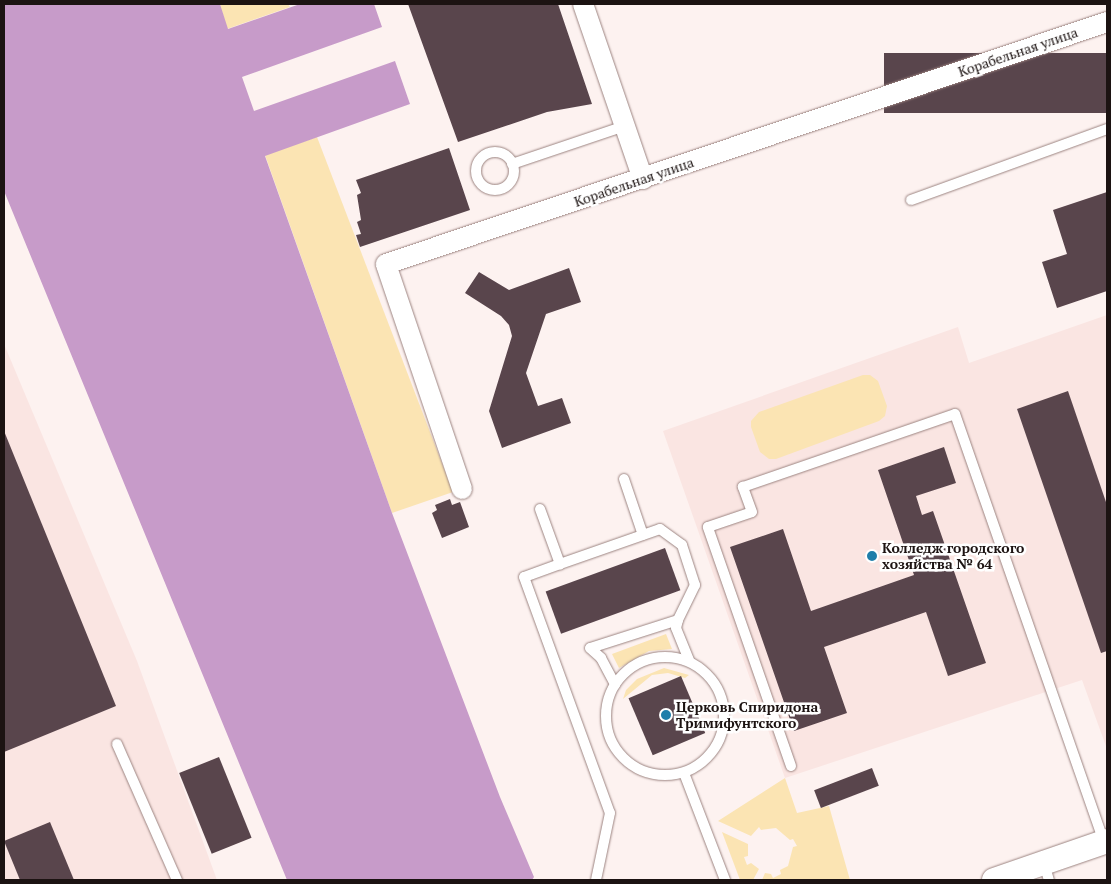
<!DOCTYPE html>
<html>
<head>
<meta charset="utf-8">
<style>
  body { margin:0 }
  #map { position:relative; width:1111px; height:884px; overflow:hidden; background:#fdf2f0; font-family:"PT Serif",serif }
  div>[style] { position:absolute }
  .built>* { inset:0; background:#fae5e2 }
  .green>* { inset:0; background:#fbe4b3 }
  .water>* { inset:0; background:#c79bc9 }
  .building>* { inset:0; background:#59454c; transform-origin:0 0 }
  .roads { filter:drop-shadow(0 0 1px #9c8481) drop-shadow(0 0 1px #9c8481) }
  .service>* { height:10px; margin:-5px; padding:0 5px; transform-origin:5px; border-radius:5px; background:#fff }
  .service>.ring { margin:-5px; padding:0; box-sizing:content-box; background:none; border:10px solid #fff; border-radius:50% }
  .minor>* { height:20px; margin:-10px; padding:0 10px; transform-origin:10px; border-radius:10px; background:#fff }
  .tertiary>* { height:24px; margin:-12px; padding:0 12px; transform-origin:12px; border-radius:12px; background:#fff }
  .dots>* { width:14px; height:14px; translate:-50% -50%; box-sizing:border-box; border:2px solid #fff; border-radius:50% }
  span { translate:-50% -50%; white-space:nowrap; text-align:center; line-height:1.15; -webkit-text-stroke:5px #fff; paint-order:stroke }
  .street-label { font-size:14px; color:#1c1312 }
  .poi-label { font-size:14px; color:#1c1312; font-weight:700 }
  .left { translate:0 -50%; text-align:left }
  .frame { position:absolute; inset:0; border:5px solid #1c1312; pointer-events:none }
</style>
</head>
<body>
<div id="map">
  <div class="built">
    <div style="clip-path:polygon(1107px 315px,1107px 749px,1082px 680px,785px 778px,663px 431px,958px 327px,969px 363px)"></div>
    <div style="clip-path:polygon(4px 344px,137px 661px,217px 880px,4px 880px)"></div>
  </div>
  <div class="green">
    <div style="clip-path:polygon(220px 4px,288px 4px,290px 7px,227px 29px)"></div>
    <div style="clip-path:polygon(317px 137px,453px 492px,392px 513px,265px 155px)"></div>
    <div style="clip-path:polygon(863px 375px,870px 375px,878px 381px,887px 406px,885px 416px,879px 421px,776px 459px,769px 459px,760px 452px,751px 427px,751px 421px,759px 412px)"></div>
    <div style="clip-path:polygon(666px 634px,672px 649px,649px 651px,619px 668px,612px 654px)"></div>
    <div style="clip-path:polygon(664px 668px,689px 675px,685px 678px,668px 673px,652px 675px,623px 699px,626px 690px,637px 679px)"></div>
    <div style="clip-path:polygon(785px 778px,797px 813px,829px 806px,850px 880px,762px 880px,765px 873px,771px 874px,773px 878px,781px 874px,780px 870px,788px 866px,793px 847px,797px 846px,793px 839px,790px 840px,776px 828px,761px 830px,759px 827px,751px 836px,718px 821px)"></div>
    <div style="clip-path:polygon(722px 832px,748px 844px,748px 856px,744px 857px,747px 865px,751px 863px,759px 869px,753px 880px,740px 880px)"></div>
  </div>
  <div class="water">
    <div style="clip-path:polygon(4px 4px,220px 4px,228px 29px,300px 4px,374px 4px,382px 27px,242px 77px,254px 111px,395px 61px,410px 104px,265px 156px,392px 513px,500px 797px,534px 877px,532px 880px,287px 880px,4px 191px)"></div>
  </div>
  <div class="building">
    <div style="clip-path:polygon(408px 4px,558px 4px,592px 104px,547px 112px,458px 142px)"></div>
    <div style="left:1107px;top:53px;width:60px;height:223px;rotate:90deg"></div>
    <div style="clip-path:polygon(449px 148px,470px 210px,360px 247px,356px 235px,361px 234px,357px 222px,361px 220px,357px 195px,361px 193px,356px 180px)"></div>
    <div style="clip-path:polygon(1107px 192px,1107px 291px,1057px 308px,1042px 262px,1067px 254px,1053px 210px)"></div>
    <div style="clip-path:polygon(569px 268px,581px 302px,546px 314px,526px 373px,538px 406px,562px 398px,571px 423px,502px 448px,489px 411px,512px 336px,509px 325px,501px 316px,465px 293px,479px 272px,509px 290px)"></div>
    <div style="clip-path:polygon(1068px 391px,1107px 505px,1107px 651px,1101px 653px,1017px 409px)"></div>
    <div style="clip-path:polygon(4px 431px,116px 706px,4px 752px)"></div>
    <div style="clip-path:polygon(944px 447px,956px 483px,916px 496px,922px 515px,933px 511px,986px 663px,948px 676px,926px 612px,824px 647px,847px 713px,794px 731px,730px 547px,783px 529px,811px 611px,914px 575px,878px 470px)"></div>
    <div style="clip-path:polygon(450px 499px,452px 505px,460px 502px,469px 527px,442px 538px,432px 513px,437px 510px,435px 505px)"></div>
    <div style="left:665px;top:548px;width:45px;height:127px;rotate:70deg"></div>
    <div style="left:681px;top:676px;width:62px;height:57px;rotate:67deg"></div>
    <div style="left:219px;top:757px;width:87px;height:43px;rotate:68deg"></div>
    <div style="left:872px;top:768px;width:19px;height:62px;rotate:69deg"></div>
    <div style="clip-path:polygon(50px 822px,74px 880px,20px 880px,4px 841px)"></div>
  </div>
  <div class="roads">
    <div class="service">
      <div class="ring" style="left:476px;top:152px;width:28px;height:28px"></div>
      <div style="left:512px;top:164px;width:119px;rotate:-18.6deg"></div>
      <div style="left:911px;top:200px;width:208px;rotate:-19.9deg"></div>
      <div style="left:624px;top:479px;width:59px;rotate:71.3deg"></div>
      <div style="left:540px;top:509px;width:59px;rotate:70deg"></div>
      <div style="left:560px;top:564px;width:106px;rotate:-19.3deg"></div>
      <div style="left:660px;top:529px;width:27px;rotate:36deg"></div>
      <div style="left:682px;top:545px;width:42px;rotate:72deg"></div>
      <div style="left:695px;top:585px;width:39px;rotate:116deg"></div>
      <div style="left:678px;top:620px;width:92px;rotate:162.3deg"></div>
      <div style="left:590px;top:648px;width:15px;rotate:42deg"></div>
      <div style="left:601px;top:658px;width:30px;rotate:62deg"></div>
      <div style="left:560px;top:564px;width:38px;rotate:160deg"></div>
      <div style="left:524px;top:577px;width:251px;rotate:70deg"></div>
      <div style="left:610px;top:813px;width:68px;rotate:101.8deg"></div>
      <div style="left:678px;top:620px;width:8px;rotate:104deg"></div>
      <div style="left:676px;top:628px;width:35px;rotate:68deg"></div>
      <div class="ring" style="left:606px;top:657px;width:108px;height:108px"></div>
      <div style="left:117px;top:744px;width:149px;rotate:66.2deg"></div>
      <div style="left:791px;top:766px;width:253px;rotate:-109.2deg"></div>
      <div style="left:708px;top:527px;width:46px;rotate:-18.8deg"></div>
      <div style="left:752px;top:512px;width:27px;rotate:-110deg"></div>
      <div style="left:743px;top:487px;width:224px;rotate:-19deg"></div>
      <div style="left:955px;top:414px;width:453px;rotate:70.8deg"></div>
      <div style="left:684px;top:773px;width:115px;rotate:69deg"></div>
      <div style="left:1044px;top:863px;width:18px;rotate:74deg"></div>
    </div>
    <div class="minor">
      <div style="left:583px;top:4px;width:185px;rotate:71.1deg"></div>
      <div style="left:462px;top:489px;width:237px;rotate:-108.7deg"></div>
      <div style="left:386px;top:264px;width:761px;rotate:-18.55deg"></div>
    </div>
    <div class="tertiary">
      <div style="left:994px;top:880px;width:120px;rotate:-19deg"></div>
    </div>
  </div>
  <div class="dots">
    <div style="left:872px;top:556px;background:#1f7eaa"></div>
    <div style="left:666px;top:715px;background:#1f7eaa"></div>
  </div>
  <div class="street-label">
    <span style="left:1018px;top:52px;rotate:-19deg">Корабельная улица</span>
    <span style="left:634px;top:182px;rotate:-19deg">Корабельная улица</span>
  </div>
  <div class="poi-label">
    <span class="left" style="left:882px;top:556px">Колледж городского<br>хозяйства № 64</span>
    <span class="left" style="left:676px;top:715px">Церковь Спиридона<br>Тримифунтского</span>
  </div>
  <div class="frame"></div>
</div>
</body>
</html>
